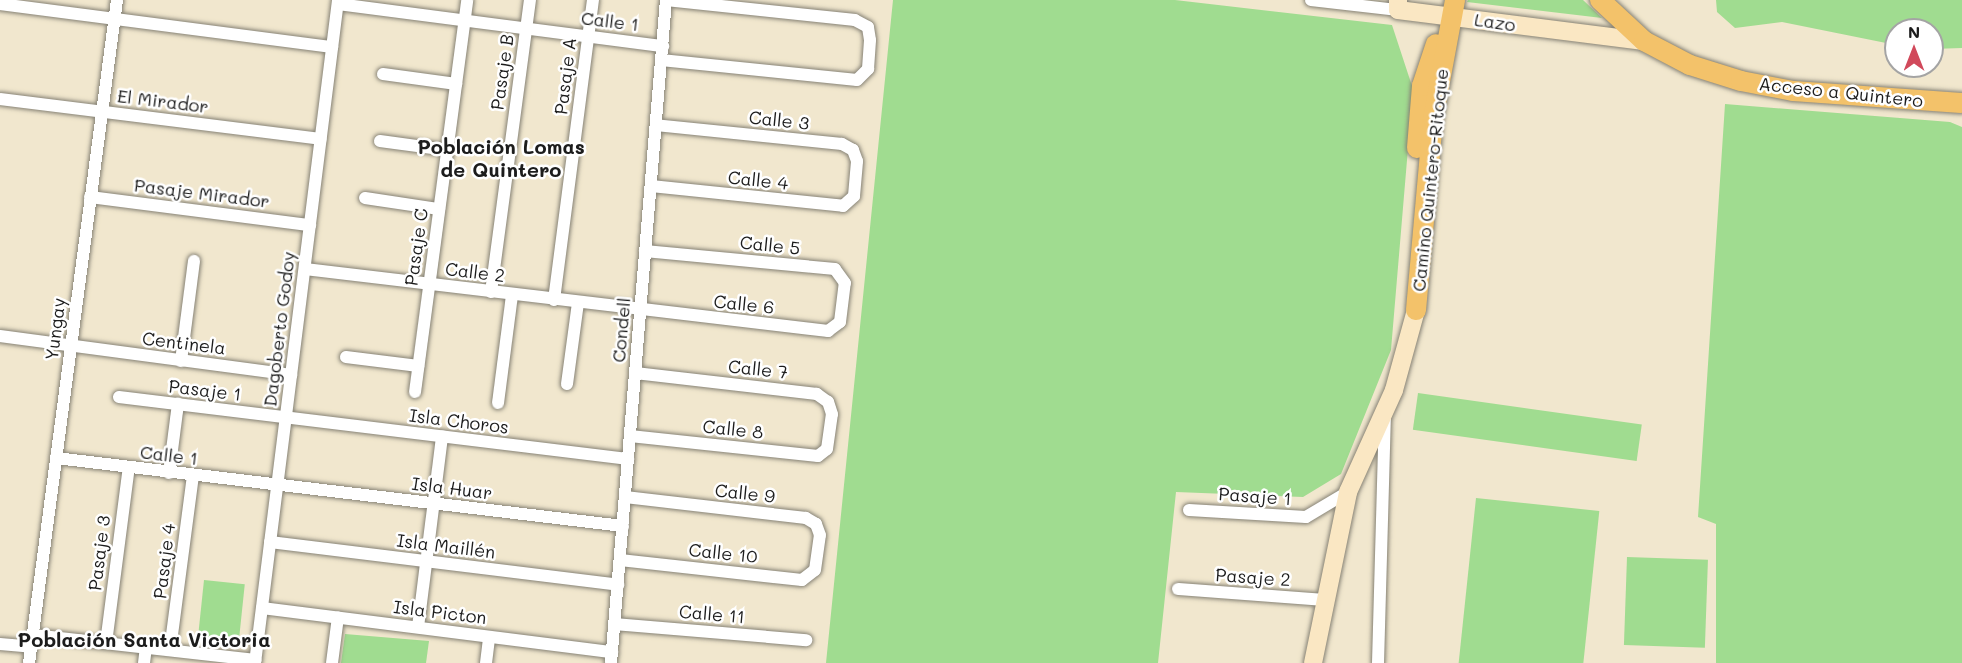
<!DOCTYPE html>
<html>
<head>
<meta charset="utf-8">
<style>
  body { margin:0 }
  #map { position:relative; width:1962px; height:663px; overflow:hidden; background:#f1e7ce; font-family:Mali,sans-serif }
  div>[style] { position:absolute }
  .green>* { inset:0; background:#a0dc90; transform-origin:0 0 }
  .roads { filter:drop-shadow(0 0 2px #868275) drop-shadow(0 0 2px #868275) }
  .minor>* { height:12px; margin:-6px; padding:0 6px; transform-origin:6px; border-radius:6px; background:#fff }
  .secondary>* { height:18px; margin:-9px; padding:0 9px; transform-origin:9px; border-radius:9px; background:#fae7c3 }
  .primary>* { height:20px; margin:-10px; padding:0 10px; transform-origin:10px; border-radius:10px; background:#f3c26a }
  span { translate:-50% -50%; white-space:nowrap; text-align:center; line-height:1.15; -webkit-text-stroke:5px #fff; paint-order:stroke }
  .street-label { font-size:18px; color:#1c1c1c }
  .neighbourhood-label { font-size:20px; color:#1c1c1c; font-weight:700 }
  .north { position:absolute; left:1884px; top:18px; width:60px; height:60px; box-sizing:border-box; background:#fff; border:2px solid #a4a4a4; border-radius:50%; rotate:0deg; font-size:16px; font-weight:700; line-height:24px; text-align:center; color:#1c1c1c }
  .north::after { content:''; display:block; margin:auto; width:21px; height:27px; background:#d1495b; clip-path:polygon(50% 0,100% 100%,50% 72%,0 100%) }
</style>
</head>
<body>
<div id="map">
  <div class="green">
    <div style="clip-path:polygon(893px 0,1175px 0,1392px 25px,1413px 89px,1391px 350px,1341px 474px,1303px 497px,1176px 492px,1158px 663px,826px 663px)"></div>
    <div style="clip-path:polygon(1468px 0,1583px 0,1602px 18px,1467px 2px)"></div>
    <div style="clip-path:polygon(1716px 0,1962px 0,1962px 48px,1932px 49px,1932px 30px,1896px 30px,1896px 45px,1782px 22px,1735px 28px,1717px 12px)"></div>
    <div style="clip-path:polygon(1725px 104px,1950px 122px,1962px 127px,1962px 663px,1716px 663px,1716px 524px,1698px 517px)"></div>
    <div style="left:1418px;top:393px;width:226px;height:37px;rotate:8deg"></div>
    <div style="left:1476px;top:498px;width:124px;height:166px;rotate:6deg"></div>
    <div style="left:1627px;top:557px;width:81px;height:88px;rotate:2deg"></div>
    <div style="left:204px;top:580px;width:41px;height:61px;rotate:6deg"></div>
    <div style="clip-path:polygon(345px 634px,429px 641px,426px 663px,341px 663px)"></div>
  </div>
  <div class="roads">
    <div class="minor">
      <div style="left:1311px;top:0;width:88px;rotate:6.6deg"></div>
      <div style="left:0;top:4px;width:335px;rotate:7.4deg"></div>
      <div style="left:338px;top:4px;width:328px;rotate:7.4deg"></div>
      <div style="left:661px;top:60px;width:197px;rotate:5.8deg"></div>
      <div style="left:857px;top:80px;width:16px;rotate:-45deg"></div>
      <div style="left:868px;top:69px;width:29px;rotate:-86deg"></div>
      <div style="left:870px;top:40px;width:13px;rotate:-99deg"></div>
      <div style="left:868px;top:27px;width:15px;rotate:-152deg"></div>
      <div style="left:855px;top:20px;width:190px;rotate:-174deg"></div>
      <div style="left:383px;top:74px;width:74px;rotate:7.8deg"></div>
      <div style="left:0;top:99px;width:323px;rotate:7.1deg"></div>
      <div style="left:380px;top:141px;width:68px;rotate:7.7deg"></div>
      <div style="left:651px;top:186px;width:193px;rotate:5.9deg"></div>
      <div style="left:843px;top:206px;width:15px;rotate:-42deg"></div>
      <div style="left:854px;top:196px;width:35px;rotate:-85deg"></div>
      <div style="left:857px;top:161px;width:12px;rotate:-110deg"></div>
      <div style="left:853px;top:150px;width:13px;rotate:-151deg"></div>
      <div style="left:842px;top:144px;width:187px;rotate:-174.2deg"></div>
      <div style="left:90px;top:197px;width:222px;rotate:7.3deg"></div>
      <div style="left:365px;top:198px;width:75px;rotate:8.5deg"></div>
      <div style="left:305px;top:269px;width:527px;rotate:6.76deg"></div>
      <div style="left:828px;top:331px;width:15px;rotate:-37deg"></div>
      <div style="left:840px;top:322px;width:39px;rotate:-83deg"></div>
      <div style="left:845px;top:283px;width:17px;rotate:-126deg"></div>
      <div style="left:835px;top:269px;width:191px;rotate:-174.6deg"></div>
      <div style="left:491px;top:292px;width:295px;rotate:-82.4deg"></div>
      <div style="left:554px;top:300px;width:303px;rotate:-82.6deg"></div>
      <div style="left:0;top:336px;width:294px;rotate:7.6deg"></div>
      <div style="left:346px;top:357px;width:73px;rotate:7.1deg"></div>
      <div style="left:181px;top:361px;width:101px;rotate:-82.6deg"></div>
      <div style="left:567px;top:384px;width:82px;rotate:-82.3deg"></div>
      <div style="left:415px;top:392px;width:395px;rotate:-82.4deg"></div>
      <div style="left:119px;top:397px;width:513px;rotate:6.94deg"></div>
      <div style="left:498px;top:403px;width:109px;rotate:-82.6deg"></div>
      <div style="left:630px;top:436px;width:189px;rotate:6.1deg"></div>
      <div style="left:818px;top:456px;width:11px;rotate:-38deg"></div>
      <div style="left:827px;top:449px;width:35px;rotate:-82deg"></div>
      <div style="left:832px;top:414px;width:13px;rotate:-108deg"></div>
      <div style="left:828px;top:402px;width:14px;rotate:-144deg"></div>
      <div style="left:817px;top:394px;width:183px;rotate:-173.4deg"></div>
      <div style="left:56px;top:458px;width:571px;rotate:6.84deg"></div>
      <div style="left:169px;top:473px;width:70px;rotate:-82.6deg"></div>
      <div style="left:1189px;top:510px;width:117px;rotate:3.4deg"></div>
      <div style="left:1306px;top:517px;width:49px;rotate:-30.8deg"></div>
      <div style="left:270px;top:542px;width:351px;rotate:7deg"></div>
      <div style="left:620px;top:560px;width:183px;rotate:6.3deg"></div>
      <div style="left:802px;top:580px;width:16px;rotate:-38deg"></div>
      <div style="left:815px;top:570px;width:35px;rotate:-82deg"></div>
      <div style="left:820px;top:535px;width:12px;rotate:-110deg"></div>
      <div style="left:816px;top:524px;width:12px;rotate:-149deg"></div>
      <div style="left:806px;top:518px;width:182px;rotate:-173.4deg"></div>
      <div style="left:1178px;top:589px;width:148px;rotate:4.3deg"></div>
      <div style="left:262px;top:608px;width:353px;rotate:7.2deg"></div>
      <div style="left:614px;top:624px;width:193px;rotate:4.8deg"></div>
      <div style="left:418px;top:627px;width:192px;rotate:-82.8deg"></div>
      <div style="left:33px;top:635px;width:224px;rotate:6.4deg"></div>
      <div style="left:106px;top:643px;width:177px;rotate:-82.6deg"></div>
      <div style="left:0;top:644px;width:32px;rotate:5deg"></div>
      <div style="left:170px;top:650px;width:176px;rotate:-82.5deg"></div>
      <div style="left:29px;top:663px;width:669px;rotate:-82.44deg"></div>
      <div style="left:144px;top:663px;width:16px;rotate:-83deg"></div>
      <div style="left:255px;top:663px;width:668px;rotate:-82.86deg"></div>
      <div style="left:332px;top:663px;width:46px;rotate:-82.6deg"></div>
      <div style="left:486px;top:663px;width:26px;rotate:-83deg"></div>
      <div style="left:611px;top:663px;width:665px;rotate:-85.26deg"></div>
      <div style="left:1378px;top:663px;width:245px;rotate:-88.4deg"></div>
    </div>
    <div class="secondary">
      <div style="left:1398px;top:0;width:10px;rotate:90deg"></div>
      <div style="left:1398px;top:10px;width:248px;rotate:7.2deg"></div>
      <div style="left:1313px;top:663px;width:175px;rotate:-78.4deg"></div>
      <div style="left:1348px;top:492px;width:112px;rotate:-65.7deg"></div>
      <div style="left:1394px;top:390px;width:83px;rotate:-74.6deg"></div>
    </div>
    <div class="primary">
      <div style="left:1600px;top:0;width:60px;rotate:43deg"></div>
      <div style="left:1644px;top:41px;width:52px;rotate:27.6deg"></div>
      <div style="left:1690px;top:65px;width:53px;rotate:17.4deg"></div>
      <div style="left:1741px;top:81px;width:53px;rotate:10.9deg"></div>
      <div style="left:1793px;top:91px;width:169px;rotate:4.1deg"></div>
      <div style="left:1417px;top:148px;width:62px;rotate:-85.4deg"></div>
      <div style="left:1422px;top:86px;width:44px;rotate:-71.6deg"></div>
      <div style="left:1416px;top:310px;width:192px;rotate:-84.9deg"></div>
      <div style="left:1433px;top:119px;width:121px;rotate:-79.5deg"></div>
    </div>
  </div>
  <div class="street-label">
    <span style="left:610px;top:21px;rotate:7deg">Calle 1</span>
    <span style="left:1495px;top:22px;rotate:8deg">Lazo</span>
    <span style="left:502px;top:72px;rotate:-82deg">Pasaje B</span>
    <span style="left:565px;top:76px;rotate:-83deg">Pasaje A</span>
    <span style="left:1841px;top:92px;rotate:6deg">Acceso a Quintero</span>
    <span style="left:163px;top:101px;rotate:7deg">El Mirador</span>
    <span style="left:779px;top:120px;rotate:6deg">Calle 3</span>
    <span style="left:758px;top:180px;rotate:6deg">Calle 4</span>
    <span style="left:1430px;top:180px;rotate:-84deg">Camino Quintero-Ritoque</span>
    <span style="left:202px;top:193px;rotate:7deg">Pasaje Mirador</span>
    <span style="left:770px;top:245px;rotate:6deg">Calle 5</span>
    <span style="left:416px;top:247px;rotate:-82deg">Pasaje C</span>
    <span style="left:475px;top:272px;rotate:7deg">Calle 2</span>
    <span style="left:744px;top:304px;rotate:6deg">Calle 6</span>
    <span style="left:55px;top:329px;rotate:-83deg">Yungay</span>
    <span style="left:279px;top:329px;rotate:-83deg">Dagoberto Godoy</span>
    <span style="left:621px;top:330px;rotate:-85deg">Condell</span>
    <span style="left:184px;top:343px;rotate:7deg">Centinela</span>
    <span style="left:758px;top:369px;rotate:6deg">Calle 7</span>
    <span style="left:205px;top:390px;rotate:7deg">Pasaje 1</span>
    <span style="left:459px;top:421px;rotate:7deg">Isla Choros</span>
    <span style="left:733px;top:429px;rotate:6deg">Calle 8</span>
    <span style="left:169px;top:455px;rotate:7deg">Calle 1</span>
    <span style="left:452px;top:488px;rotate:7deg">Isla Huar</span>
    <span style="left:745px;top:493px;rotate:6deg">Calle 9</span>
    <span style="left:1255px;top:496px;rotate:4deg">Pasaje 1</span>
    <span style="left:446px;top:546px;rotate:7deg">Isla Maillén</span>
    <span style="left:99px;top:553px;rotate:-83deg">Pasaje 3</span>
    <span style="left:723px;top:553px;rotate:6deg">Calle 10</span>
    <span style="left:164px;top:561px;rotate:-83deg">Pasaje 4</span>
    <span style="left:1253px;top:577px;rotate:4deg">Pasaje 2</span>
    <span style="left:440px;top:612px;rotate:7deg">Isla Picton</span>
    <span style="left:712px;top:614px;rotate:5deg">Calle 11</span>
  </div>
  <div class="neighbourhood-label">
    <span style="left:501px;top:158px">Población Lomas<br>de Quintero</span>
    <span style="left:144px;top:639px">Población Santa Victoria</span>
  </div>
  <div class="north">N</div>
</div>
</body>
</html>
